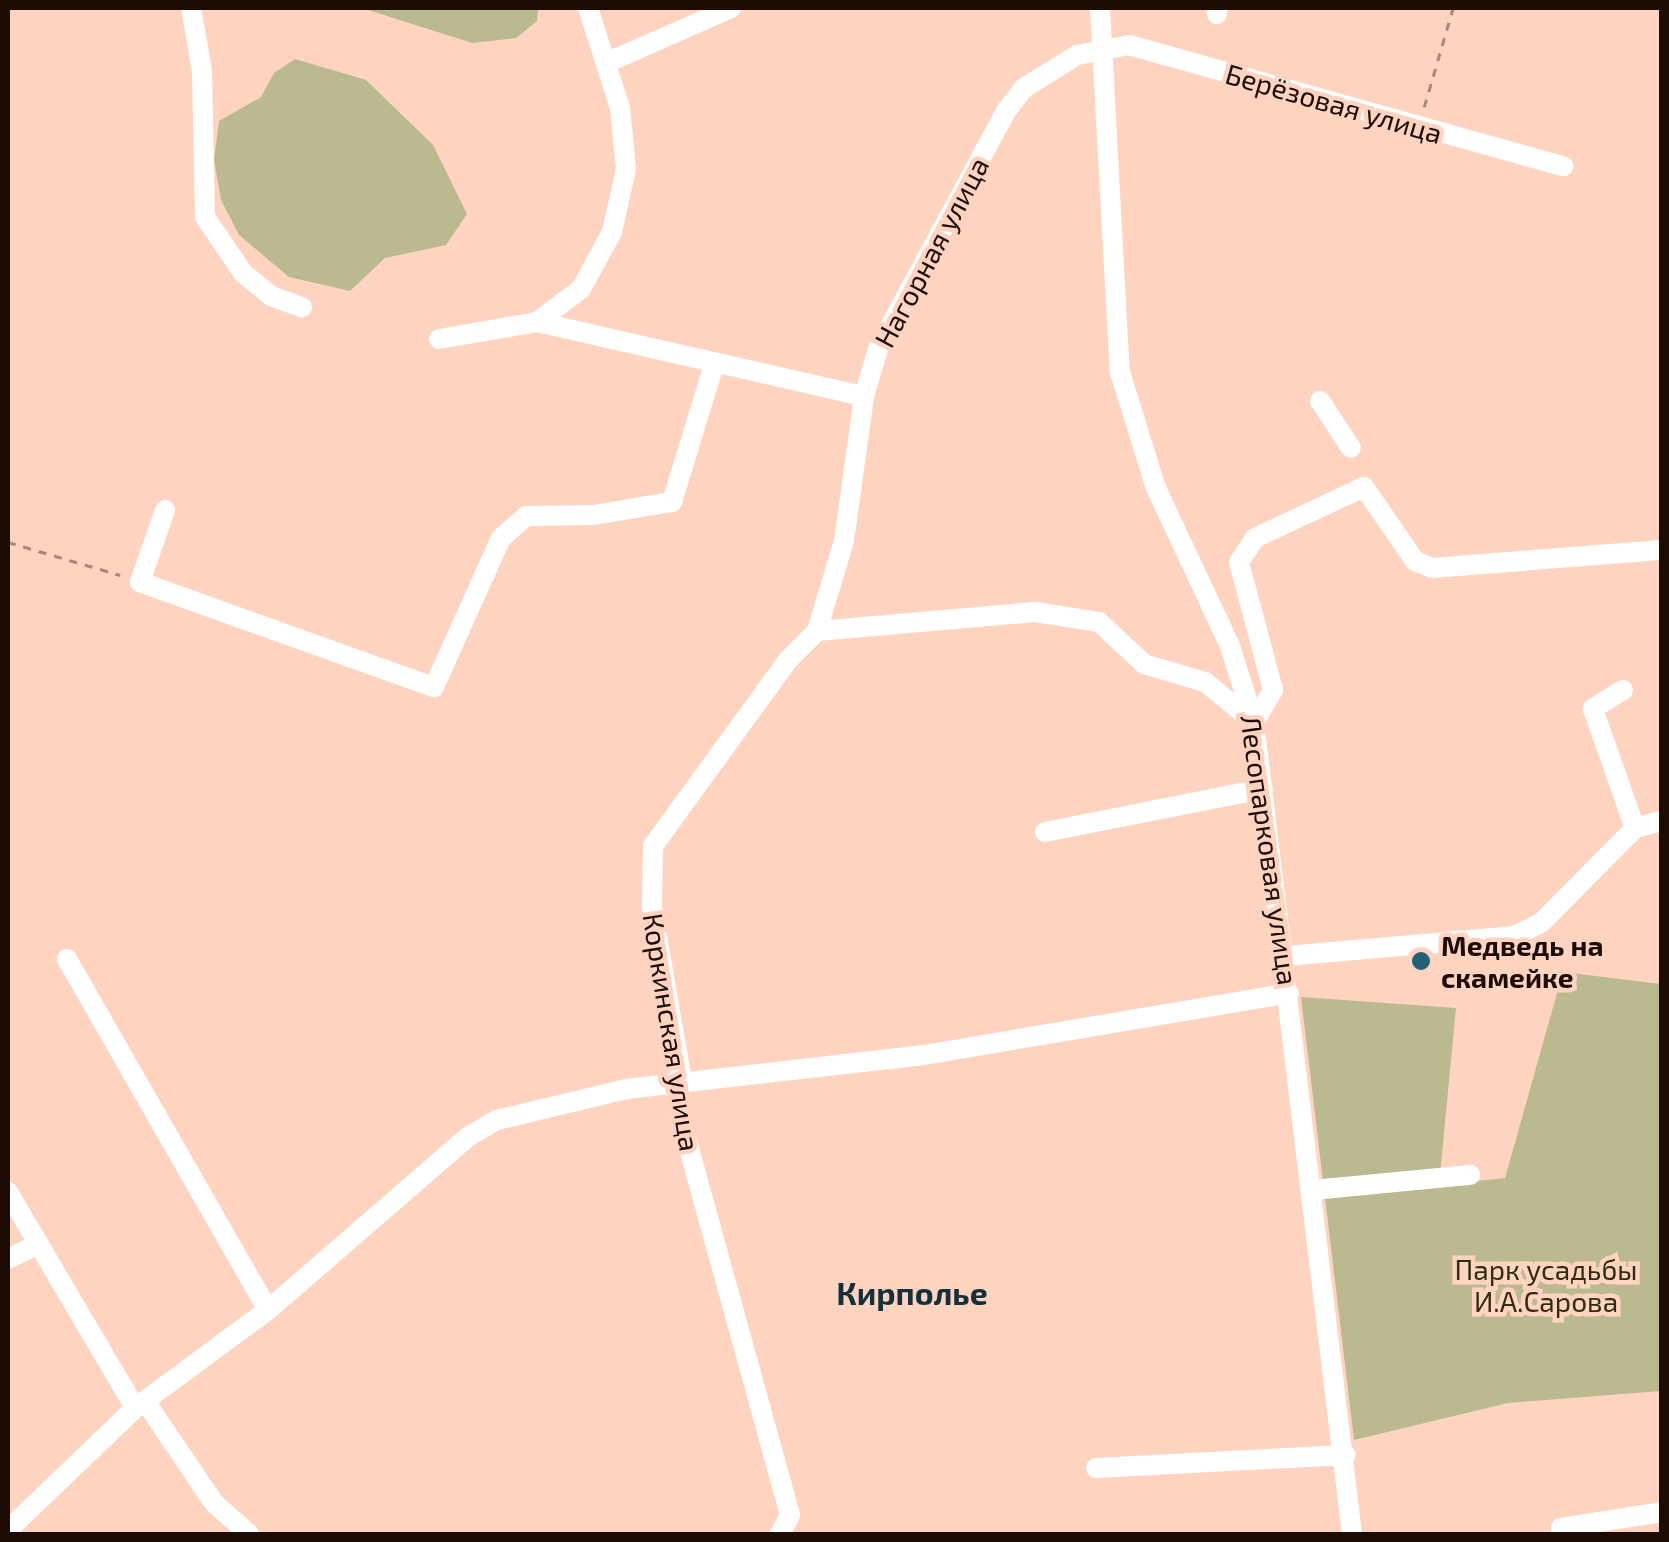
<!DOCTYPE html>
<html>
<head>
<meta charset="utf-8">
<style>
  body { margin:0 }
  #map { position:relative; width:1669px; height:1542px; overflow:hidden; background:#fed4c1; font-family:"Exo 2",sans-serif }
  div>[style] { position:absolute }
  .green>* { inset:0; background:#bab990 }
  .path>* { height:2.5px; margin-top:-1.25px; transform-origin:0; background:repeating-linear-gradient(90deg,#a88879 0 8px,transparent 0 16px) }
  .minor>* { height:20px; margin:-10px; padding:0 10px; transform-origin:10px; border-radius:10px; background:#fff }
  .dots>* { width:28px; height:28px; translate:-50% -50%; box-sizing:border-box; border:5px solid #fed4c1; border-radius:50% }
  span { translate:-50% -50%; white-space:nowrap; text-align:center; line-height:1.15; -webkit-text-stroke:9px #fed4c1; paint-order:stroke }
  .street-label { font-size:28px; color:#1d0c05 }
  .poi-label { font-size:28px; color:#1d0c05; font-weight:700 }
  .left { translate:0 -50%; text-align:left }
  .park-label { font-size:28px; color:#302e10 }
  .quarter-label { font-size:32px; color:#13303b; font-weight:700 }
  .frame { position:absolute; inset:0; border:10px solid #1d0c05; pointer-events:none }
</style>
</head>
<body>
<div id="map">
  <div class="green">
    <div style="clip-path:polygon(362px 8px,538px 8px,537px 21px,516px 38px,472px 43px)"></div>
    <div style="clip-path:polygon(295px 59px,366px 80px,433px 145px,467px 214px,446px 245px,385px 258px,350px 291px,289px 277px,239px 235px,221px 200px,214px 160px,219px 121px,261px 97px,274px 73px)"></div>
    <div style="clip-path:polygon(1563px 972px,1661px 984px,1661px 1391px,1508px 1403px,1354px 1440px,1301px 997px,1456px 1008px,1439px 1185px,1505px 1178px)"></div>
  </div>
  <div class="path">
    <div style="left:1424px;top:107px;width:103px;rotate:-73.7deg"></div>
    <div style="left:8px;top:542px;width:117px;rotate:16.4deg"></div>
  </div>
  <div class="minor">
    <div style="left:191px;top:8px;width:64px;rotate:80.1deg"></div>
    <div style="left:202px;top:71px;width:146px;rotate:88.8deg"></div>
    <div style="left:205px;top:217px;width:68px;rotate:55.8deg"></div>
    <div style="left:243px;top:273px;width:36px;rotate:39deg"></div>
    <div style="left:271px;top:296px;width:33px;rotate:20deg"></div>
    <div style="left:1100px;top:8px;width:365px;rotate:86.9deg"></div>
    <div style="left:1120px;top:372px;width:121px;rotate:72.8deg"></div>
    <div style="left:1156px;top:488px;width:174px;rotate:64.9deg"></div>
    <div style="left:1230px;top:646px;width:80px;rotate:72.5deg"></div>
    <div style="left:1254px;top:722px;width:818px;rotate:83.12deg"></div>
    <div style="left:1217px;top:14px;width:6px;rotate:-81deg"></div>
    <div style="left:606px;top:63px;width:137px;rotate:-23.7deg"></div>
    <div style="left:537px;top:322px;width:55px;rotate:-36.9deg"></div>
    <div style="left:581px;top:289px;width:65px;rotate:-61.5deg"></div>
    <div style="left:612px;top:232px;width:65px;rotate:-77.5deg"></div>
    <div style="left:626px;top:169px;width:61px;rotate:-95.6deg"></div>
    <div style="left:620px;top:108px;width:105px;rotate:-107.7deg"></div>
    <div style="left:439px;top:339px;width:99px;rotate:-9.8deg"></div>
    <div style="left:537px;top:322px;width:335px;rotate:12.8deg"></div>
    <div style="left:1320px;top:401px;width:56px;rotate:56.6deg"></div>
    <div style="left:165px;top:510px;width:76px;rotate:109.1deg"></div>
    <div style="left:140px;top:582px;width:312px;rotate:19.7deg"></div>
    <div style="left:434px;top:687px;width:163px;rotate:-65.8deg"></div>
    <div style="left:501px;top:538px;width:33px;rotate:-41deg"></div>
    <div style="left:526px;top:516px;width:68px;rotate:-0.8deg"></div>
    <div style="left:594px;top:515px;width:79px;rotate:-9.5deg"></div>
    <div style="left:672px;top:502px;width:143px;rotate:-73deg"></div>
    <div style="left:817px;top:631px;width:220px;rotate:-5deg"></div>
    <div style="left:1036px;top:612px;width:64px;rotate:9deg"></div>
    <div style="left:1099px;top:622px;width:62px;rotate:43deg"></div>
    <div style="left:1144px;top:664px;width:64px;rotate:16.4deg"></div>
    <div style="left:1205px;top:682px;width:63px;rotate:39.2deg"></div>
    <div style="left:1623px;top:690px;width:36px;rotate:148deg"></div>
    <div style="left:1593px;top:709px;width:126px;rotate:70.6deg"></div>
    <div style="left:1254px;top:722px;width:37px;rotate:-59deg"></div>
    <div style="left:1273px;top:690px;width:132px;rotate:-104.9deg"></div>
    <div style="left:1239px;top:562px;width:29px;rotate:-56deg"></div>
    <div style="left:1255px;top:538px;width:120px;rotate:-25.1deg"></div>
    <div style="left:1364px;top:487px;width:90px;rotate:55.4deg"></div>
    <div style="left:1415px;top:561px;width:18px;rotate:22deg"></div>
    <div style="left:1432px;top:568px;width:231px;rotate:-4.5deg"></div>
    <div style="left:1045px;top:832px;width:222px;rotate:-11.2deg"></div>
    <div style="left:1286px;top:956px;width:230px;rotate:-5deg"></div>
    <div style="left:1515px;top:936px;width:30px;rotate:-27deg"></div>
    <div style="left:1542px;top:922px;width:132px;rotate:-45.3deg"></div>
    <div style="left:1635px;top:828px;width:28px;rotate:-15deg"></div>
    <div style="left:67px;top:959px;width:404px;rotate:60.2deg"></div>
    <div style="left:1313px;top:1190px;width:158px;rotate:-5.5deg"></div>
    <div style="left:8px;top:1192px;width:251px;rotate:59.5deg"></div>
    <div style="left:8px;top:1259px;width:34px;rotate:-26deg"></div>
    <div style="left:145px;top:1401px;width:123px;rotate:55.9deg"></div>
    <div style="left:214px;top:1503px;width:47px;rotate:41.5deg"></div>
    <div style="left:1096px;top:1468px;width:250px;rotate:-3deg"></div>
    <div style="left:8px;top:1530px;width:176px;rotate:-43.8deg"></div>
    <div style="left:135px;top:1408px;width:165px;rotate:-36.4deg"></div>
    <div style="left:268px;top:1310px;width:266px;rotate:-40.9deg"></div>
    <div style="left:469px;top:1136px;width:32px;rotate:-30deg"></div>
    <div style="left:497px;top:1120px;width:133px;rotate:-13.5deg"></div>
    <div style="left:626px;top:1089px;width:300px;rotate:-6.5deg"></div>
    <div style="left:924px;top:1055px;width:370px;rotate:-9.6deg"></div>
    <div style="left:780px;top:1534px;width:21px;rotate:-62deg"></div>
    <div style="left:790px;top:1515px;width:415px;rotate:-105.4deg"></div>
    <div style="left:680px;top:1115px;width:26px;rotate:-99deg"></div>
    <div style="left:676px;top:1089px;width:10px;rotate:-53deg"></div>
    <div style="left:682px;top:1081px;width:177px;rotate:-99.8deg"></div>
    <div style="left:652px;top:907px;width:61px;rotate:-89.1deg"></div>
    <div style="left:653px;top:846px;width:231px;rotate:-54deg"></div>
    <div style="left:789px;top:659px;width:40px;rotate:-45deg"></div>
    <div style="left:817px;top:631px;width:94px;rotate:-73.3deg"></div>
    <div style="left:844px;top:541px;width:146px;rotate:-82.1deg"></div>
    <div style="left:864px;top:396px;width:49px;rotate:-73.4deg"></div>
    <div style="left:878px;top:349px;width:270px;rotate:-61.7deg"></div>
    <div style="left:1006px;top:111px;width:29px;rotate:-52deg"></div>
    <div style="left:1024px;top:88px;width:62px;rotate:-31.9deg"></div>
    <div style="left:1077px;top:55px;width:53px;rotate:-10.9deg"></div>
    <div style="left:1129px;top:45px;width:451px;rotate:15.6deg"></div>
    <div style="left:1563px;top:1534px;width:6px;rotate:-108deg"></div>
    <div style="left:1561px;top:1528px;width:102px;rotate:-9deg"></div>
  </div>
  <div class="dots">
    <div style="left:1421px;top:961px;background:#246178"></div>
  </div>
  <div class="street-label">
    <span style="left:1334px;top:103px;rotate:16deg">Берёзовая улица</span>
    <span style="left:931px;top:252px;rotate:-62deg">Нагорная улица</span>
    <span style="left:1270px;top:850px;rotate:82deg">Лесопарковая улица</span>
    <span style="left:672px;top:1032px;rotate:81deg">Коркинская улица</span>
  </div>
  <div class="poi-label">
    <span class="left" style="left:1441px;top:961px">Медведь на<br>скамейке</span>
  </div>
  <div class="park-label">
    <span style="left:1546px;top:1285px">Парк усадьбы<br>И.А.Сарова</span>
  </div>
  <div class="quarter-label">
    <span style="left:912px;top:1292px">Кирполье</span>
  </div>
  <div class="frame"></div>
</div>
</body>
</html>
